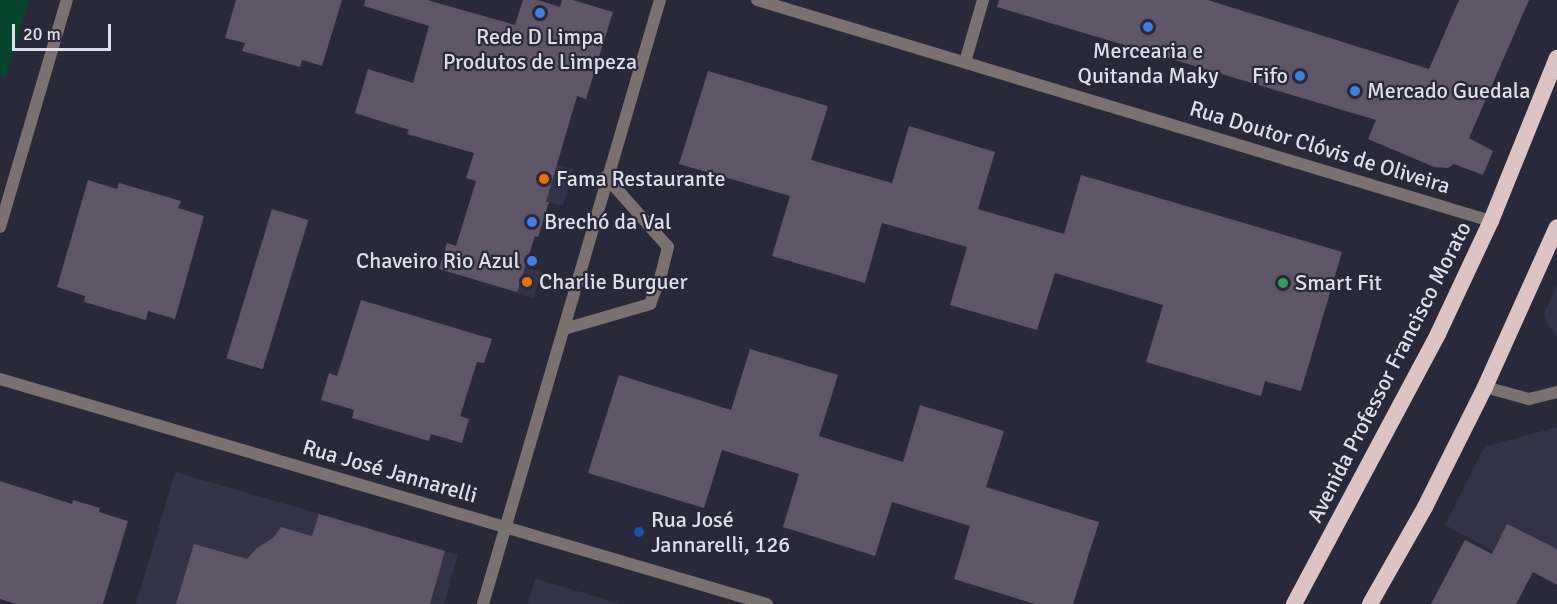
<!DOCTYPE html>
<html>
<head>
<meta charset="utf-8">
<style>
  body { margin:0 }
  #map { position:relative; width:1557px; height:604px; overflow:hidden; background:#2a293a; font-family:Signika,sans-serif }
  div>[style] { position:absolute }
  .built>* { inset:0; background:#333248; transform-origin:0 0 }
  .green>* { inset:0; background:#05452d }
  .building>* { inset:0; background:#5e5567; transform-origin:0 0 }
  .minor>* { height:12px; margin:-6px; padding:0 6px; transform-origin:6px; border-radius:6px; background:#7b7171 }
  .trunk>* { height:16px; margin:-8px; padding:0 8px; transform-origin:8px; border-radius:8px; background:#dcc4c4 }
  .dots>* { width:16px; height:16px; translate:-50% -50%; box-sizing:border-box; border:3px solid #2a293a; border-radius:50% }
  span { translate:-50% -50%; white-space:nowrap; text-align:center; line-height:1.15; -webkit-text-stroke:4.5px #2a293a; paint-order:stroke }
  .poi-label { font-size:22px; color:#dfdfea }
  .right { translate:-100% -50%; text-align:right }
  .left { translate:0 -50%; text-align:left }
  .street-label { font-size:22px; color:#dfdfea }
  .scale { position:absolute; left:12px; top:24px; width:99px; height:27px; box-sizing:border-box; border:3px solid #dfdfea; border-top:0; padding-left:8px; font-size:18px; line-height:21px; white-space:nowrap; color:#dfdfea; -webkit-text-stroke:4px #2a293a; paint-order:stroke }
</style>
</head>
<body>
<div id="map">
  <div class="built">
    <div style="left:478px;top:142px;width:99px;height:38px;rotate:16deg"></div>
    <div style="left:447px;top:243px;width:99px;height:27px;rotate:17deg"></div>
    <div style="clip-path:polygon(1557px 284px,1557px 337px,1548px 325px,1544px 315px)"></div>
    <div style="clip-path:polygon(1557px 427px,1557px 585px,1445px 525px,1482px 451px,1487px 446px)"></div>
    <div style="clip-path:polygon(175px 472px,365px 527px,342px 604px,136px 604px)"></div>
    <div style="clip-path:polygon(412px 541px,458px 555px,444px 604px,394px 604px)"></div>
    <div style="clip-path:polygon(535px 579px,540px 580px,621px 604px,528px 604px)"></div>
  </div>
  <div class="green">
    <div style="clip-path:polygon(0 0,29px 0,6px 78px,0 76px)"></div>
  </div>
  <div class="building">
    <div style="clip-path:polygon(236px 0,342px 0,322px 66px,302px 60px,300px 67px,242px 51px,245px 43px,225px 38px)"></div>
    <div style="clip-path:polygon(365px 0,427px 0,515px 25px,523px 0,538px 0,560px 7px,562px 0,573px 0,613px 12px,586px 99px,577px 96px,546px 202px,549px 202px,538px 237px,535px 236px,517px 292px,439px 269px,447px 243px,456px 246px,476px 181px,466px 178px,474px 153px,407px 134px,409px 130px,355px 113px,368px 69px,413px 83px,429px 26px,364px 6px)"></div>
    <div style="clip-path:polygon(999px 0,1208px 0,1429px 69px,1459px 0,1529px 0,1469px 138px,1493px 151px,1483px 175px,1454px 164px,1448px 168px,1434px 167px,1368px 139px,1376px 120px,997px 7px)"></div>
    <div style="clip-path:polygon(708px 71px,828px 106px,811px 160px,892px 183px,909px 126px,995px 152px,978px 209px,1064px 234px,1081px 175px,1342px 252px,1301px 391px,1265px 381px,1261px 396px,1146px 362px,1163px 305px,1055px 273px,1037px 330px,950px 305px,967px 247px,882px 223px,865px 283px,772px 256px,790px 196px,679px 164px)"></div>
    <div style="clip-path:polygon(88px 180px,117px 189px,119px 183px,181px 201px,178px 208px,204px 216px,175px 319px,148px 311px,146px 320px,84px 302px,85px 296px,57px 287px)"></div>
    <div style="left:272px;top:209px;width:38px;height:156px;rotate:17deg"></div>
    <div style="clip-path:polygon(361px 300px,492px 339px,484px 363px,477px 362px,460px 416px,469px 419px,462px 443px,431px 434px,429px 441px,352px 418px,354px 410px,321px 400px,329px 373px,337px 376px)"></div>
    <div style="clip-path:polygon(750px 349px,838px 375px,819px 436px,903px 462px,920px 405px,1004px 431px,986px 487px,1099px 522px,1073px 604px,1035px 604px,954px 579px,970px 526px,892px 502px,875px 556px,783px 527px,799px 474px,722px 450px,704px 508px,588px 473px,619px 375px,731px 410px)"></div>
    <div style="clip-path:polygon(0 481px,72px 504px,73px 500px,100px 508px,99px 512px,128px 521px,103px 604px,16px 604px,0 599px)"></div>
    <div style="clip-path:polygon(319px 514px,445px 551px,430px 604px,176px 604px,194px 544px,247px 559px,257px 548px,273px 538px,281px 527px,312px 536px)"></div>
    <div style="clip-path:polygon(1507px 524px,1557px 549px,1557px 585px,1533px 572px,1516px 604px,1431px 604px,1465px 540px,1492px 554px)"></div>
  </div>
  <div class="minor">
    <div style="left:757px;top:0;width:767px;rotate:16.76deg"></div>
    <div style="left:965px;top:62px;width:65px;rotate:-73.8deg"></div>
    <div style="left:0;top:227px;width:237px;rotate:-73.6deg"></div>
    <div style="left:564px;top:329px;width:90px;rotate:-16.2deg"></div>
    <div style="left:650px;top:304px;width:31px;rotate:-69deg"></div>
    <div style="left:661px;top:275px;width:29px;rotate:-76deg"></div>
    <div style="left:668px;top:247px;width:94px;rotate:-131.5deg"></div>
    <div style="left:0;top:379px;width:799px;rotate:16.35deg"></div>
    <div style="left:1485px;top:387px;width:46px;rotate:15.3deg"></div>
    <div style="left:1529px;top:399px;width:29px;rotate:-14deg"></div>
    <div style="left:483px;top:604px;width:629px;rotate:-73.67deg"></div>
  </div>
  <div class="trunk">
    <div style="left:1294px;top:604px;width:306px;rotate:-61.9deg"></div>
    <div style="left:1438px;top:334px;width:125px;rotate:-64.9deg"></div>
    <div style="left:1491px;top:221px;width:176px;rotate:-68deg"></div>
    <div style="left:1370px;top:604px;width:112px;rotate:-60.4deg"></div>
    <div style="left:1425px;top:507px;width:134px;rotate:-63.4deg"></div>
    <div style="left:1485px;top:387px;width:175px;rotate:-65.8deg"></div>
  </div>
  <div class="dots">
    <div style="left:540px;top:13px;background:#3f7fe0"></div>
    <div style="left:1148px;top:27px;background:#3f7fe0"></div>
    <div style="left:1300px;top:76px;background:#3f7fe0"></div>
    <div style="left:1355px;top:91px;background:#3f7fe0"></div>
    <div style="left:544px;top:179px;background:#e8710a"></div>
    <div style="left:532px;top:222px;background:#3f7fe0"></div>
    <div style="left:532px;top:261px;background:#3f7fe0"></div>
    <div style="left:527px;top:282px;background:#e8710a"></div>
    <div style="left:1283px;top:283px;background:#2e9e5b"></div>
    <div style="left:639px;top:532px;background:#1a4fb4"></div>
  </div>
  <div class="poi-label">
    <span style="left:540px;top:49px">Rede D Limpa<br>Produtos de Limpeza</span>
    <span style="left:1148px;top:63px">Mercearia e<br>Quitanda Maky</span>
    <span class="right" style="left:1288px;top:76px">Fifo</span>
    <span class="left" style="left:1367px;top:91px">Mercado Guedala</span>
    <span class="left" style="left:556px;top:179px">Fama Restaurante</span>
    <span class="left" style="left:544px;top:222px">Brechó da Val</span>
    <span class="right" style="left:520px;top:261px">Chaveiro Rio Azul</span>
    <span class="left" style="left:539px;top:282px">Charlie Burguer</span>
    <span class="left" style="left:1295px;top:283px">Smart Fit</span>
    <span class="left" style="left:651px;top:532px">Rua José<br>Jannarelli, 126</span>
  </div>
  <div class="street-label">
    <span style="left:1320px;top:147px;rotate:17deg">Rua Doutor Clóvis de Oliveira</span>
    <span style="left:1389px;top:372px;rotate:-63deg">Avenida Professor Francisco Morato</span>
    <span style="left:390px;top:471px;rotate:16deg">Rua José Jannarelli</span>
  </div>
  <div class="scale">20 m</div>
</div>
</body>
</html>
